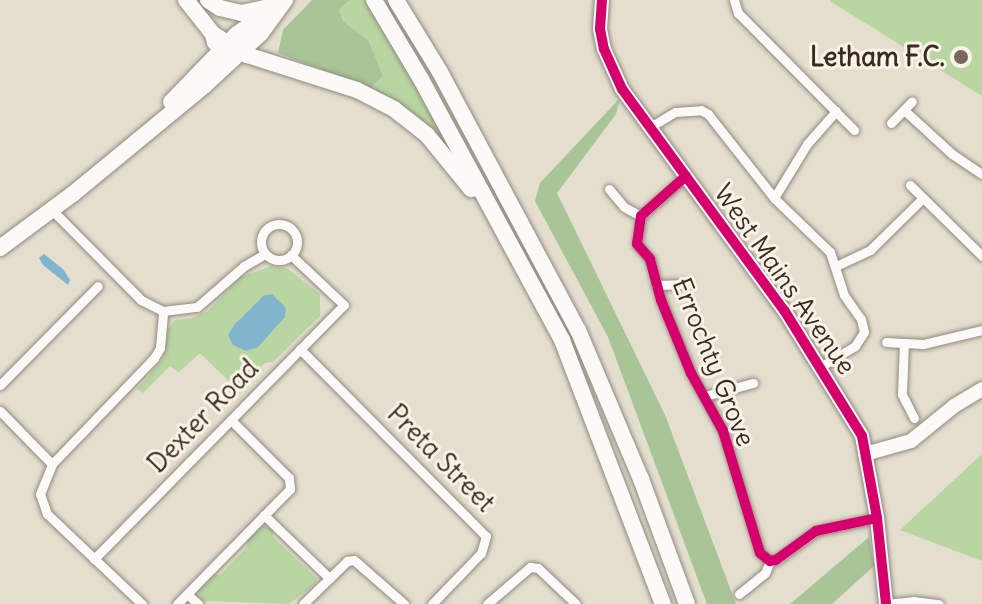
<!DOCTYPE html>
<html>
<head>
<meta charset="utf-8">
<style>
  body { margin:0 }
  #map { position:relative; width:982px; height:604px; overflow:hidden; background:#e3decd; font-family:Delius,sans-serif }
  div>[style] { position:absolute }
  .green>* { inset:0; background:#b9d5a2 }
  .forest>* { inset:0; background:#a9c598 }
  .water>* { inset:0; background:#82b4ce }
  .roads { filter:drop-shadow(0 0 2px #908a80) drop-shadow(0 0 2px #908a80) }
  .street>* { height:9px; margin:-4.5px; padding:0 4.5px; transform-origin:4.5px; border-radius:4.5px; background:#fbfaf8 }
  .street>.ring { margin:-4.5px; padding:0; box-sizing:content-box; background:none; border:9px solid #fbfaf8; border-radius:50% }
  .secondary>* { height:14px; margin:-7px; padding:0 7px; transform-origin:7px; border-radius:7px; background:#fbfaf8 }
  .highway>* { height:16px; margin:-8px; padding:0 8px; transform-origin:8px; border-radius:8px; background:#fbfaf8 }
  .cycleway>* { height:10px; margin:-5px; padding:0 5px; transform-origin:5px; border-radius:5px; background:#d6006c }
  .dots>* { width:22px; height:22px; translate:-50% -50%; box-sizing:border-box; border:4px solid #f7f3e8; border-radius:50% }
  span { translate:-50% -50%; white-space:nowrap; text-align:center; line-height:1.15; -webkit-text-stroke:6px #f7f3e8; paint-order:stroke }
  .poi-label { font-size:26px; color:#3b2a1e; font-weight:700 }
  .right { translate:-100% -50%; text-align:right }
  .street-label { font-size:26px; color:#3b2a1e }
</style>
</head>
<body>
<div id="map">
  <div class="green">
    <div style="clip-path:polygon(350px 0,372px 0,473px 176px,448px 149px,371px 88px,383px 76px,369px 41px,343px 21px,339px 10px)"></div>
    <div style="clip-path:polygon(982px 0,982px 96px,830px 1px,831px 0)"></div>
    <div style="clip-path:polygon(272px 266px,288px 269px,320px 294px,320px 316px,273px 362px,265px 363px,238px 390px,200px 353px,179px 372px,170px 366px,143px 393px,137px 389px,163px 359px,168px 329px,175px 320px,192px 318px,208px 311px,240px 277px)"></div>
    <div style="clip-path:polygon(982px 454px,982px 561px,900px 530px)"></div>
    <div style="clip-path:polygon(261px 525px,273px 529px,273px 537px,317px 579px,315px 584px,289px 604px,202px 601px,197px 589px,213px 574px,220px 575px,247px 547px,247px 539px)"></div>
  </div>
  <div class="forest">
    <div style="clip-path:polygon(312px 0,350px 0,339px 10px,343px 21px,369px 41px,383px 76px,371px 88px,278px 53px,283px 30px)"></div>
    <div style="clip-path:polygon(620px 98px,616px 114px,557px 193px,665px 415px,736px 604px,707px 604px,608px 337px,535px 201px,540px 183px)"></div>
    <div style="clip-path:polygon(869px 537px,874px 566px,832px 604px,790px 604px)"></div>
  </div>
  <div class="water">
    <div style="clip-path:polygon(44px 254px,63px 269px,70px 280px,68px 285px,43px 265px,39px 258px)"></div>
    <div style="clip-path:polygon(272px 294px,286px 308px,285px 317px,258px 347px,246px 351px,233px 345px,228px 335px,234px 325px,263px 296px)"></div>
  </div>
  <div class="roads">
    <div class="street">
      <div style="left:734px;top:0;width:14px;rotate:73deg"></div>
      <div style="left:738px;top:13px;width:165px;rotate:45.2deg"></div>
      <div style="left:904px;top:110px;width:65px;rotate:42.5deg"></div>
      <div style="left:952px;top:154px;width:36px;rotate:34deg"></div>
      <div style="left:891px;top:123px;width:30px;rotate:-46deg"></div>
      <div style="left:650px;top:127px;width:29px;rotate:-31deg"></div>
      <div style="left:675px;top:112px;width:26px;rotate:-4deg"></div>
      <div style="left:701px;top:110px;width:8px;rotate:30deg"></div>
      <div style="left:708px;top:114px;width:107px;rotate:51.8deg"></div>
      <div style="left:774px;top:198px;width:78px;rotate:44deg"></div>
      <div style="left:830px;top:252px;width:45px;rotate:72deg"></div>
      <div style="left:844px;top:295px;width:29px;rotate:55deg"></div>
      <div style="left:861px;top:319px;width:13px;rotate:77deg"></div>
      <div style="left:864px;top:332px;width:17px;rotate:123deg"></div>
      <div style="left:855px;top:346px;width:41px;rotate:149deg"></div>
      <div style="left:686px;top:176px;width:60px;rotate:138.4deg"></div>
      <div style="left:641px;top:216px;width:28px;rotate:98deg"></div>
      <div style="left:637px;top:244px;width:20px;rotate:49deg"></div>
      <div style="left:650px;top:259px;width:42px;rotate:75deg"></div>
      <div style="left:661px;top:300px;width:79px;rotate:67.7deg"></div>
      <div style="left:691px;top:373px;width:66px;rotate:61.1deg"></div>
      <div style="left:723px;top:431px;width:127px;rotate:73.1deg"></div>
      <div style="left:760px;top:553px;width:13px;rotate:39deg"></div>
      <div style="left:770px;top:561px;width:6px;rotate:-9deg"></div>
      <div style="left:776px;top:560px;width:49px;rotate:-35.9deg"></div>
      <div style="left:816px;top:531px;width:62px;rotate:-12deg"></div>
      <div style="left:910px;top:185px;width:101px;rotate:44.6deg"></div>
      <div style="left:609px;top:189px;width:23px;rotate:50deg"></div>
      <div style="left:624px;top:207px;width:19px;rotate:28deg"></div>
      <div style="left:774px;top:198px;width:63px;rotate:-58.6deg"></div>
      <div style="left:807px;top:144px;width:44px;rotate:-48.7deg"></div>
      <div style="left:52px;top:210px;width:127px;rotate:45.3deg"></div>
      <div style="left:141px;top:300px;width:25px;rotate:27deg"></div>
      <div style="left:163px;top:311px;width:34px;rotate:-7deg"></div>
      <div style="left:197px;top:307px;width:62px;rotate:-41.1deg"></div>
      <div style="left:244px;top:266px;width:24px;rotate:-30deg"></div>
      <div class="ring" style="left:261px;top:224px;width:27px;height:27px"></div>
      <div style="left:836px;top:266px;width:38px;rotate:-25deg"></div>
      <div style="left:870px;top:250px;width:74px;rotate:-44.5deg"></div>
      <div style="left:656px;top:285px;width:32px;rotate:-2deg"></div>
      <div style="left:886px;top:342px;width:18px;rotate:3deg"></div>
      <div style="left:300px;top:349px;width:264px;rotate:45.2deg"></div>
      <div style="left:486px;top:536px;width:18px;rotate:106deg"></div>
      <div style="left:481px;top:553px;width:71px;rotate:133.9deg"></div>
      <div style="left:0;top:385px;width:139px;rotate:-45.3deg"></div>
      <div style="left:705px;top:396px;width:50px;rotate:-15.2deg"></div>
      <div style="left:0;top:411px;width:74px;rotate:45.5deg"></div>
      <div style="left:914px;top:418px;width:27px;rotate:-117deg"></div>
      <div style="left:902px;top:394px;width:51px;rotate:-87.8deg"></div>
      <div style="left:904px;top:343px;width:19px;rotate:3deg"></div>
      <div style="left:923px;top:344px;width:61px;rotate:-13.3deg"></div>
      <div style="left:264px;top:515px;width:91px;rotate:44.1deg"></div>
      <div style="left:94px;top:559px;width:356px;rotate:-45.5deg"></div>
      <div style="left:344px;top:305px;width:73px;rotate:-136.7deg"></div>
      <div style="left:187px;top:594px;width:15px;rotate:42deg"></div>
      <div style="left:739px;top:594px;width:33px;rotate:-39deg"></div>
      <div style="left:765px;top:573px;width:13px;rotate:-67deg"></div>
      <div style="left:142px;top:604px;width:131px;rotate:-136.5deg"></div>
      <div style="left:47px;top:514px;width:21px;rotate:-109deg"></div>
      <div style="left:40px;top:494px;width:32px;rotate:-68deg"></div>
      <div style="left:52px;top:464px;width:147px;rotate:-46.1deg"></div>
      <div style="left:154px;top:358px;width:12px;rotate:-59deg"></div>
      <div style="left:160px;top:348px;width:37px;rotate:-85deg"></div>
      <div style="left:177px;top:604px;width:161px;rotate:-45.5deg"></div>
      <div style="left:290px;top:489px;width:11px;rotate:-95deg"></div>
      <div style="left:289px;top:478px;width:82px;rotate:-135deg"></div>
      <div style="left:303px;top:604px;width:62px;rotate:-44.3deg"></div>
      <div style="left:347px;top:561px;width:7px;rotate:-8deg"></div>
      <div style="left:354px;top:560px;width:67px;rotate:41.3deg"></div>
      <div style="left:487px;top:604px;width:57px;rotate:-40.7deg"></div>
      <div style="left:530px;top:567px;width:8px;rotate:7deg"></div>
      <div style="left:538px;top:568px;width:52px;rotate:43.5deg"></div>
      <div style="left:886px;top:604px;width:27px;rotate:-6deg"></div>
      <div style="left:913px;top:601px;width:26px;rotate:7deg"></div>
    </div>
    <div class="secondary">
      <div style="left:602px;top:0;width:29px;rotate:94deg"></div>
      <div style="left:600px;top:29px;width:20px;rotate:79deg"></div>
      <div style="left:604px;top:49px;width:44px;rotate:65.8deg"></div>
      <div style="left:622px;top:89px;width:274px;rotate:53.8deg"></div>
      <div style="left:784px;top:310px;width:148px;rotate:58.2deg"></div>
      <div style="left:862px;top:436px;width:83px;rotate:79.6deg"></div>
      <div style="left:877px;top:518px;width:86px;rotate:84deg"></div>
      <div style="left:865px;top:454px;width:48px;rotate:-15.8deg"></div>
      <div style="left:911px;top:441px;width:55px;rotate:-39.1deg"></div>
      <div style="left:954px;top:406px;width:33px;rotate:-31deg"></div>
    </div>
    <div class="highway">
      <div style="left:186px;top:0;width:43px;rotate:51.5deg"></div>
      <div style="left:213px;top:34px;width:9px;rotate:77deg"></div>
      <div style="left:208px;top:0;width:14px;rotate:34deg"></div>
      <div style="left:220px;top:8px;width:22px;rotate:13deg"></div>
      <div style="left:241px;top:13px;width:30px;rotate:-12deg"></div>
      <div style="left:374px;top:0;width:94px;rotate:59.3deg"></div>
      <div style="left:422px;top:81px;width:294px;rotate:61.6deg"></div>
      <div style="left:562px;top:340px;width:283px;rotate:69.1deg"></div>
      <div style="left:396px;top:0;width:84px;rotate:58.6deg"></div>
      <div style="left:440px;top:72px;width:293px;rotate:61.9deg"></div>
      <div style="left:578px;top:330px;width:162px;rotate:67.1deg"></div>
      <div style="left:641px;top:479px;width:133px;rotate:69.8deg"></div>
      <div style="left:213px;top:34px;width:40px;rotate:32deg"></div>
      <div style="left:247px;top:55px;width:115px;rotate:17.7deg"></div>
      <div style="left:357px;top:90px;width:42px;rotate:27.2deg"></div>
      <div style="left:394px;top:109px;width:42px;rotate:38.2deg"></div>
      <div style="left:427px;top:135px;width:70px;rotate:50.8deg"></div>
      <div style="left:171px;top:102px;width:95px;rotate:-45.9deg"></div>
      <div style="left:237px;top:34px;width:45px;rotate:-35.1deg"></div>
      <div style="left:0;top:248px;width:92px;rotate:-36.6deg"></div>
      <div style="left:74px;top:193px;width:168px;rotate:-39.5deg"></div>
      <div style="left:204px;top:86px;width:78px;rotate:-42.9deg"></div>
      <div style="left:261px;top:33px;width:41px;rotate:-54deg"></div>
    </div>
  </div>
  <div class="cycleway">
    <div style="left:602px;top:0;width:29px;rotate:94deg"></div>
    <div style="left:600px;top:29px;width:20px;rotate:79deg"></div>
    <div style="left:604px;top:49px;width:44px;rotate:65.8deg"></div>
    <div style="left:622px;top:89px;width:274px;rotate:53.8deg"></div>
    <div style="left:784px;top:310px;width:148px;rotate:58.2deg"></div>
    <div style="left:862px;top:436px;width:83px;rotate:79.6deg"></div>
    <div style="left:877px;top:518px;width:86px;rotate:84deg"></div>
    <div style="left:686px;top:176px;width:60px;rotate:138.4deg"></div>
    <div style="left:641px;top:216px;width:28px;rotate:98deg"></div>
    <div style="left:637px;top:244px;width:20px;rotate:49deg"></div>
    <div style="left:650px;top:259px;width:42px;rotate:75deg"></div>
    <div style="left:661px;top:300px;width:79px;rotate:67.7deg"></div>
    <div style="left:691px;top:373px;width:66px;rotate:61.1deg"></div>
    <div style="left:723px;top:431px;width:127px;rotate:73.1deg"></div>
    <div style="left:760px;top:553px;width:13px;rotate:39deg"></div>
    <div style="left:770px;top:561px;width:6px;rotate:-9deg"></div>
    <div style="left:776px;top:560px;width:49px;rotate:-35.9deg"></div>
    <div style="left:816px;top:531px;width:62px;rotate:-12deg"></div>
  </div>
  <div class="dots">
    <div style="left:961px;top:57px;background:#76695b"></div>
  </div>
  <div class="poi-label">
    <span class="right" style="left:945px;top:57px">Letham F.C.</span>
  </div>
  <div class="street-label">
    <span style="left:785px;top:279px;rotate:55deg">West Mains Avenue</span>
    <span style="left:714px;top:362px;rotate:68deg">Errochty Grove</span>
    <span style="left:203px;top:416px;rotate:-46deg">Dexter Road</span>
    <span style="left:441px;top:458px;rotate:45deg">Preta Street</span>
  </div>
</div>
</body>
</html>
